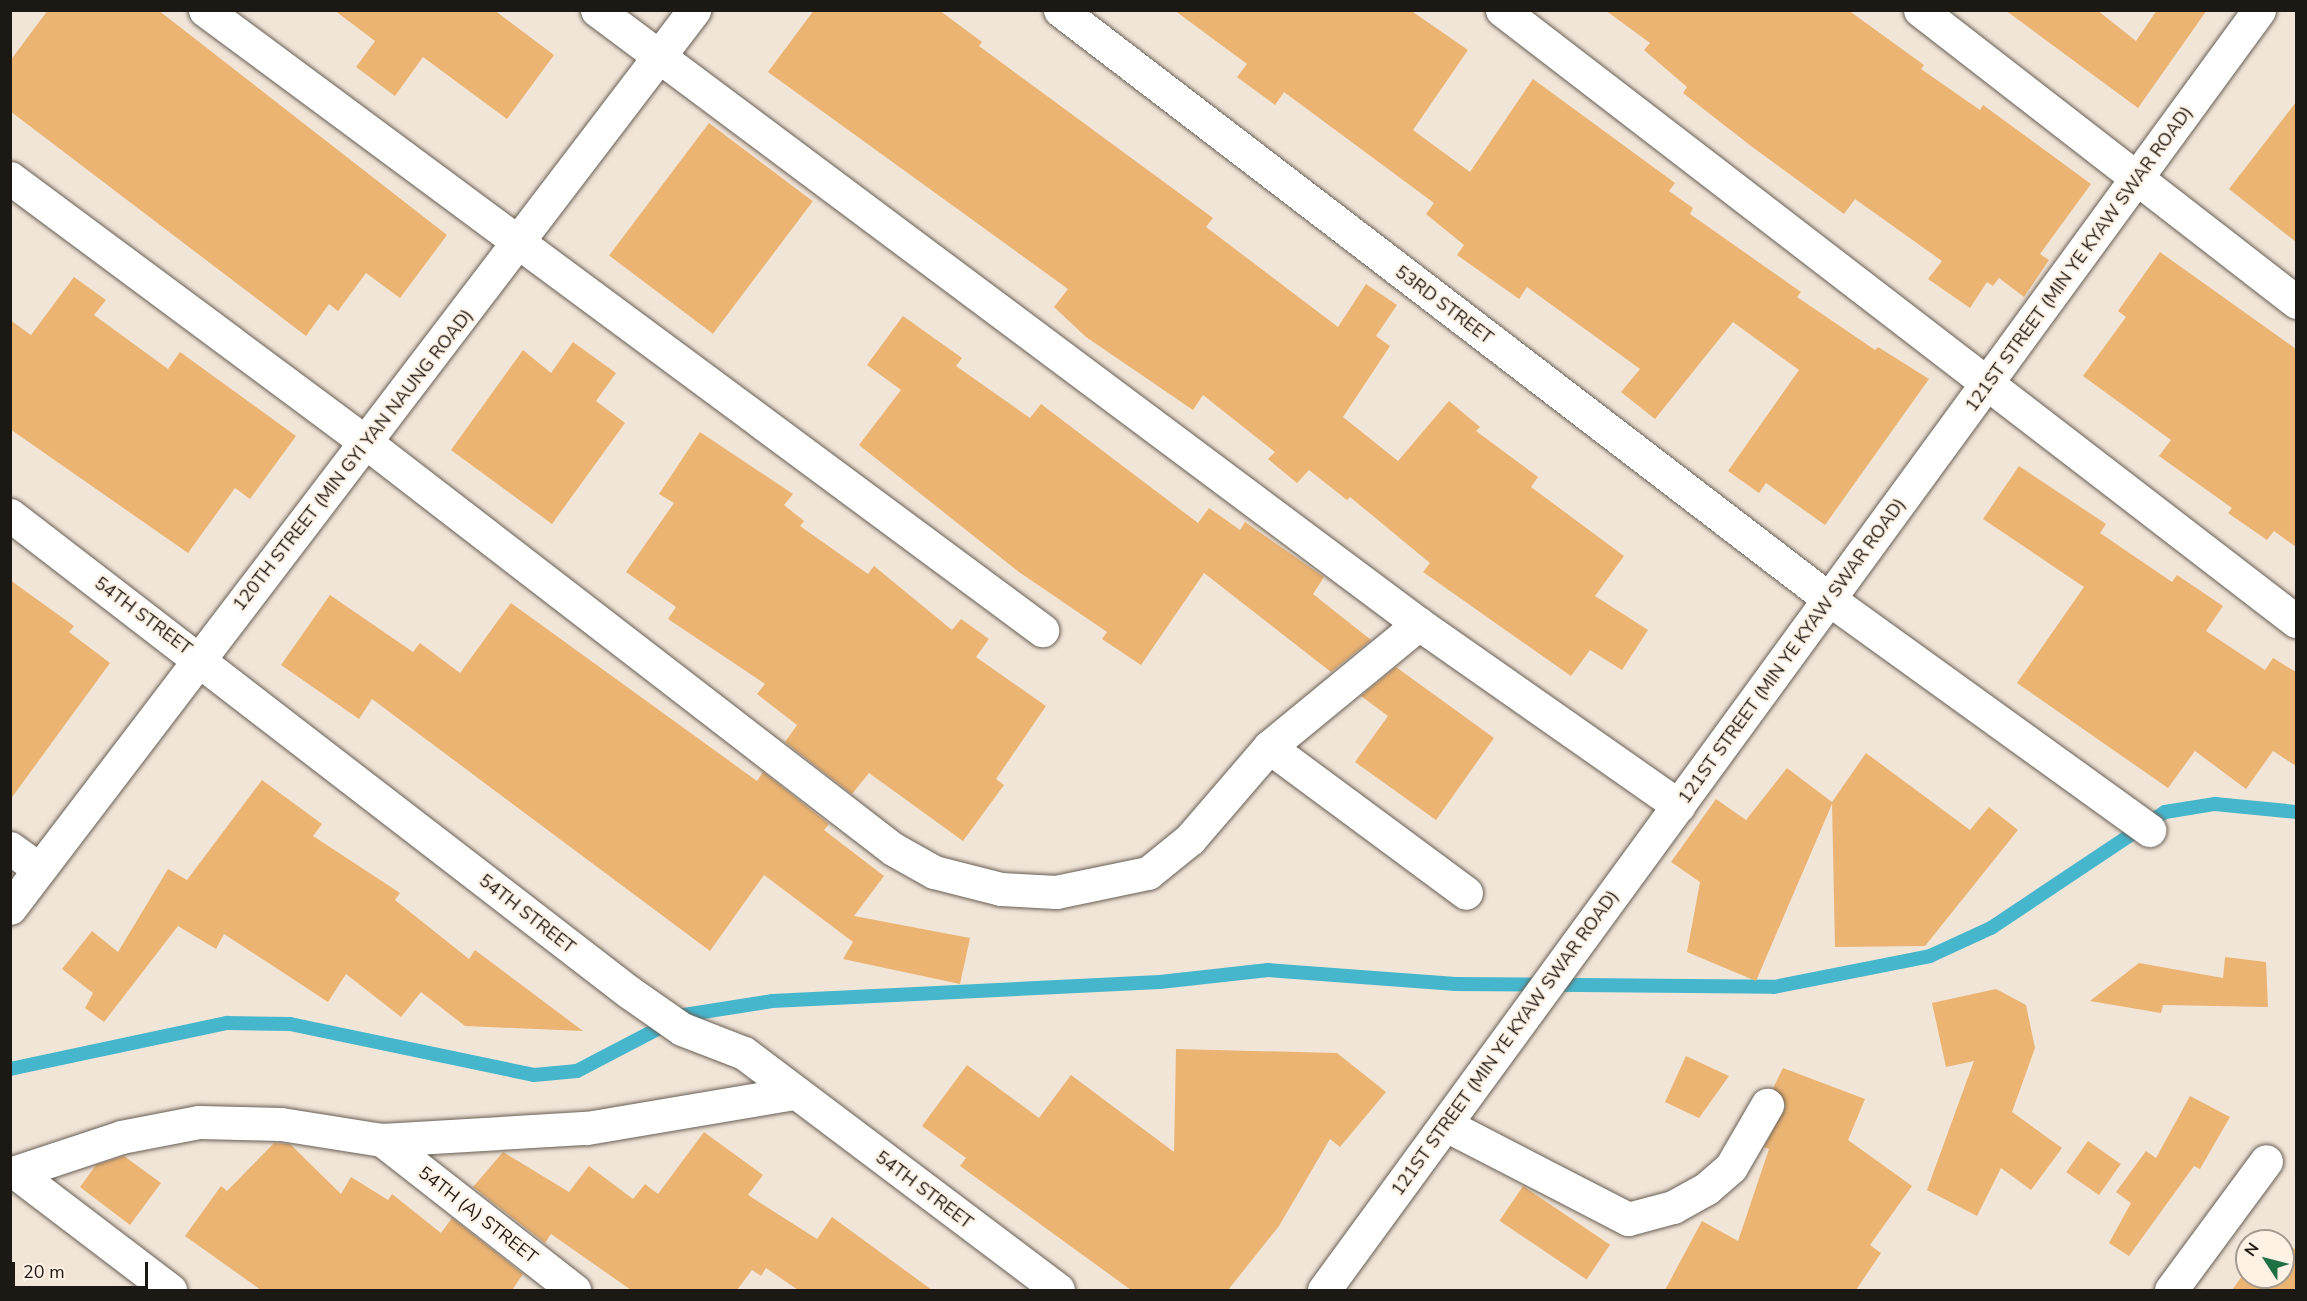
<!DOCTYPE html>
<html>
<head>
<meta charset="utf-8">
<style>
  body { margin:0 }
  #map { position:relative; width:2307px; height:1301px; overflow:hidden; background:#f1e5d8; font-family:"Nunito Sans",sans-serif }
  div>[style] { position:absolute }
  .stream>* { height:14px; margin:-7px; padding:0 7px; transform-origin:7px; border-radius:7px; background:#46b6cc }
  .building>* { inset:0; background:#ebb473; transform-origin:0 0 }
  .roads { filter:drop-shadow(0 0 2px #685e53) drop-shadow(0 0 2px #685e53) }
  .street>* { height:33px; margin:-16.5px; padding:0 16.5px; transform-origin:16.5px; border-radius:16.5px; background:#fff }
  .secondary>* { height:33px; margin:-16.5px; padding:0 16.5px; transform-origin:16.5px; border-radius:16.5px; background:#fff }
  span { translate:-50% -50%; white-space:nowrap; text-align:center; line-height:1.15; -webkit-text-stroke:4.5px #fff2e5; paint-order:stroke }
  .street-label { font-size:18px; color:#1c1813 }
  .frame { position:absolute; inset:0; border:12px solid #1c1813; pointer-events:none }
  .north { position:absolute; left:2235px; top:1229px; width:60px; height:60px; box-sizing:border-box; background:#fff2e5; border:2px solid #a49b91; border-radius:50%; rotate:306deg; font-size:16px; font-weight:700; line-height:24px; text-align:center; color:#1c1813 }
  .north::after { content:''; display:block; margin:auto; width:21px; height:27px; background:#1e7143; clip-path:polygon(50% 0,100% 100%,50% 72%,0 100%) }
  .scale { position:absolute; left:12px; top:1262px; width:136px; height:27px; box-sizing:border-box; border:3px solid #1c1813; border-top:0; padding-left:8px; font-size:18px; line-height:21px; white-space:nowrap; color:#1c1813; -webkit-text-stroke:4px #fff2e5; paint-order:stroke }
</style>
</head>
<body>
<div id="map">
  <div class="stream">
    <div style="left:10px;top:1069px;width:222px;rotate:-12deg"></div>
    <div style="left:227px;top:1023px;width:63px;rotate:0.9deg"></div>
    <div style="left:290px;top:1024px;width:249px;rotate:11.8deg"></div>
    <div style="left:534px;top:1075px;width:43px;rotate:-5.3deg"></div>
    <div style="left:577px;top:1071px;width:121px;rotate:-27.6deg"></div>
    <div style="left:684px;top:1015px;width:89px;rotate:-9deg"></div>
    <div style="left:772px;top:1001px;width:388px;rotate:-2.8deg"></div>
    <div style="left:1160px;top:982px;width:109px;rotate:-6.3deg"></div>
    <div style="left:1268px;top:970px;width:188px;rotate:4.3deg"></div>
    <div style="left:1455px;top:984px;width:319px;rotate:0.5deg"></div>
    <div style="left:1774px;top:987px;width:159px;rotate:-11.2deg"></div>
    <div style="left:1930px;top:956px;width:67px;rotate:-24.7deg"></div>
    <div style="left:1991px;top:928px;width:209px;rotate:-33.7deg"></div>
    <div style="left:2165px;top:812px;width:51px;rotate:-9.1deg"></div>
    <div style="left:2215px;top:804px;width:81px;rotate:5.6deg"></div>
  </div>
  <div class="building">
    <div style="clip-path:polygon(48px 10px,158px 10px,447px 235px,400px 298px,366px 273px,338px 311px,329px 304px,306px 336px,10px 111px,10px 61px)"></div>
    <div style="clip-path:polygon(334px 10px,494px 10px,554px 55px,507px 119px,423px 57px,395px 96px,356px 67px,375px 41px)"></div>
    <div style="clip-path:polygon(814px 10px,939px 10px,982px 42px,979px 46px,1213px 218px,1206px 227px,1338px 327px,1366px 284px,1397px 305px,1376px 336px,1390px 346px,1343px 417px,1398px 461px,1449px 401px,1480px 427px,1476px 431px,1538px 477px,1531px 487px,1624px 556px,1595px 596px,1648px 630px,1622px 670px,1590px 650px,1571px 676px,1423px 572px,1430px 563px,1350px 497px,1347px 500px,1309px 470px,1297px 483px,1268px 459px,1275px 452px,1203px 395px,1193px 410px,1086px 337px,1054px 307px,1068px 289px,768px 72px)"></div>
    <div style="clip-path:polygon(1174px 10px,1410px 10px,1468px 50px,1413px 130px,1470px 172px,1533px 79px,1675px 183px,1669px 191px,1693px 208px,1690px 214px,1801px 292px,1797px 297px,1875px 350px,1878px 347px,1929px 379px,1825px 525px,1766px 483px,1759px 493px,1728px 471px,1799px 370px,1733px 322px,1655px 419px,1621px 392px,1640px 369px,1527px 287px,1519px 299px,1457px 255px,1464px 245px,1426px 214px,1434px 203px,1284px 92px,1275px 105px,1237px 77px,1247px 64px)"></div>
    <div style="clip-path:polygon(1605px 10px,1848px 10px,1924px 65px,1921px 69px,1980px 110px,1983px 105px,2091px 184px,2040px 254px,2049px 260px,2024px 297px,1999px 278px,1993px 286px,1987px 282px,1970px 308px,1928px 279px,1942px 261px,1855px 199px,1844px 214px,1751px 146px,1683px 93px,1687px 87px,1644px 50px,1650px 43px)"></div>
    <div style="clip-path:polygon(2005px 10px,2097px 10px,2136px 41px,2157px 10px,2207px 10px,2138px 108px)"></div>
    <div style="clip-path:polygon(2296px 102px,2296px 242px,2229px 189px)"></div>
    <div style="left:709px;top:123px;width:130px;height:166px;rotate:37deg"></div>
    <div style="clip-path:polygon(2160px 252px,2296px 349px,2296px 547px,2274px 531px,2267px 540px,2228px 513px,2232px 508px,2159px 456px,2171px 440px,2083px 376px,2126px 317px,2118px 311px)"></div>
    <div style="clip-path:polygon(74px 277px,106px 300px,94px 315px,168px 369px,180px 352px,296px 436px,250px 499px,235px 488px,188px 553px,10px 429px,10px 320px,31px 335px)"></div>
    <div style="clip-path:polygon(903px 316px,962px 358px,956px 366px,1030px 418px,1041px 404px,1198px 523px,1209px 508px,1240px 530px,1245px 522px,1324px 577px,1313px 594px,1371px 640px,1331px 672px,1204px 573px,1141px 665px,1102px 639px,1107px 632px,1019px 572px,859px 445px,901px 390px,867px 365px)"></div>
    <div style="clip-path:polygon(573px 342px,616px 373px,596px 401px,625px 423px,552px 524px,451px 450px,523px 350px,551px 373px)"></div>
    <div style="clip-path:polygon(700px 432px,793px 494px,784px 505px,804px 521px,800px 526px,868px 574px,874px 566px,952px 630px,961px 619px,989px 639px,976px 657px,1046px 706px,996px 779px,1004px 785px,963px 841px,869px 773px,852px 794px,785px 742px,797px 725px,757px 694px,765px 684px,668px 619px,676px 607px,626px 572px,674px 503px,659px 494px)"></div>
    <div style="clip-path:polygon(2019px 466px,2106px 524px,2100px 533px,2172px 582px,2177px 575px,2223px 606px,2206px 631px,2265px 670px,2273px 658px,2296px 672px,2296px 766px,2273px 751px,2246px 789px,2195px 751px,2168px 788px,2017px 683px,2084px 587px,1983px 519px)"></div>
    <div style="clip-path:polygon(10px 580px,74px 626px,69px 632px,110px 663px,10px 800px)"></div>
    <div style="clip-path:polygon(330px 595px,413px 652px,420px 643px,460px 673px,511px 603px,757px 781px,763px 772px,829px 824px,824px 830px,884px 876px,854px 916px,970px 938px,960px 984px,843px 959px,853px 942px,764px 875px,710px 951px,372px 699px,359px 719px,281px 665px)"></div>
    <div style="clip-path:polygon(1396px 667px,1494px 738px,1436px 820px,1355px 762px,1388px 716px,1361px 696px)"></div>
    <div style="clip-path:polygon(1866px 753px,1970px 830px,1989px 807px,2018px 830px,1925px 946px,1835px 947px,1832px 804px,1756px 981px,1687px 952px,1700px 882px,1671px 862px,1716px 799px,1746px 820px,1787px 768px,1832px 802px)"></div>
    <div style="clip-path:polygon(262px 780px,322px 824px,313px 836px,400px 893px,395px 900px,469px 959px,475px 950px,583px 1031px,465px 1026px,421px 992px,401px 1017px,346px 974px,328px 1002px,224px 934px,216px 949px,178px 926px,104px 1022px,85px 1008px,93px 993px,62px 969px,92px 931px,118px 952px,168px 869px,187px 880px)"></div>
    <div style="clip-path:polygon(2225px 957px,2266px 962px,2268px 1007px,2163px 1005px,2161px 1013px,2090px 1001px,2139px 963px,2223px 978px)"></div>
    <div style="clip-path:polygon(1996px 989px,2026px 1005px,2035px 1048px,2012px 1112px,2062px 1148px,2031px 1190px,2001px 1168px,1977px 1216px,1927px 1190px,1974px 1061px,1946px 1067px,1932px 1003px)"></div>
    <div style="clip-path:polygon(1176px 1049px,1337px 1053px,1386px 1092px,1340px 1147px,1330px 1139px,1279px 1226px,1228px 1290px,1131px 1290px,960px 1166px,966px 1158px,922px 1126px,967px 1065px,1039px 1118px,1071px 1075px,1174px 1152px)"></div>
    <div style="clip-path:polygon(1686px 1056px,1729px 1076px,1699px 1118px,1665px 1102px)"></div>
    <div style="clip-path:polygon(1783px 1068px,1865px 1099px,1848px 1140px,1912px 1186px,1870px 1245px,1881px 1253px,1856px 1290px,1665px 1290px,1702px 1221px,1738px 1241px,1769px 1149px,1764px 1147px,1786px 1106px,1773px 1088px)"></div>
    <div style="clip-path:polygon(2190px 1096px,2230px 1117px,2200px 1169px,2194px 1166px,2129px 1256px,2109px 1243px,2131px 1203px,2116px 1192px,2146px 1151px,2156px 1158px)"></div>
    <div style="clip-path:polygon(704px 1132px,763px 1175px,748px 1195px,817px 1239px,832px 1217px,932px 1290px,798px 1290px,766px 1268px,761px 1276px,752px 1270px,737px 1290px,631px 1290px,551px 1234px,545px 1243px,473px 1187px,503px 1152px,569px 1192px,589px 1166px,633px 1199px,645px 1184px,658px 1194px)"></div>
    <div style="left:2088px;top:1141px;width:40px;height:38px;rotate:35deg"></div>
    <div style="clip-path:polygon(274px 1143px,290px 1144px,341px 1194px,351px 1177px,388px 1200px,392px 1194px,441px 1233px,452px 1218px,523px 1274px,512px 1290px,261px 1290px,185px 1236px,221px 1186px,227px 1191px)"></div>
    <div style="clip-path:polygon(124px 1156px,161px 1183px,130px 1225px,80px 1187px,96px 1165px)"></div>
    <div style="left:1523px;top:1186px;width:105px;height:42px;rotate:34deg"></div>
    <div style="clip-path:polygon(2272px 1233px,2296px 1250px,2296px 1290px,2232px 1290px,2247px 1269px,2247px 1277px,2283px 1277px,2283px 1241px,2266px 1241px)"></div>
  </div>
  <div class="roads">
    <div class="street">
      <div style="left:205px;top:10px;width:1042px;rotate:36.53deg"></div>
      <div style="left:597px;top:10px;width:1026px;rotate:36.76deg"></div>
      <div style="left:1419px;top:624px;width:317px;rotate:35deg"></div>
      <div style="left:1060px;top:10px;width:969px;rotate:37.45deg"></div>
      <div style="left:1829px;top:599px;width:395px;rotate:35.8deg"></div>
      <div style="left:1502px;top:10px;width:1002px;rotate:37.58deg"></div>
      <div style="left:1920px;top:10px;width:476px;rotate:37.8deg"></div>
      <div style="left:10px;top:178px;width:446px;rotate:36.6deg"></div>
      <div style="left:368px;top:444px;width:663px;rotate:37.65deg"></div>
      <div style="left:893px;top:849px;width:47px;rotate:29.3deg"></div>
      <div style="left:934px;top:872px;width:69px;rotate:14.2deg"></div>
      <div style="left:1001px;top:889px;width:55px;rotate:3.1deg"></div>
      <div style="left:1056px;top:892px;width:94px;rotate:-11.7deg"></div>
      <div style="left:1148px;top:873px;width:54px;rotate:-39deg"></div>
      <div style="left:1190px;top:839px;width:121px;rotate:-49.3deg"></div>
      <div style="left:1269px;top:747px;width:194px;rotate:-39.4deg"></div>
      <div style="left:10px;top:515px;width:781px;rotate:37.62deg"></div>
      <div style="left:629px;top:992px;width:65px;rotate:34.9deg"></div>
      <div style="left:682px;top:1029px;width:66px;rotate:21.2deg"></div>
      <div style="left:744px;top:1053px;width:393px;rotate:37deg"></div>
      <div style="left:1269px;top:747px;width:245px;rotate:36.5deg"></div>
      <div style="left:10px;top:848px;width:36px;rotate:36deg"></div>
      <div style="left:1446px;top:1125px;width:205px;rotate:27.3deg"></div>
      <div style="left:1628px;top:1219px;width:47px;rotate:-14.9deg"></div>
      <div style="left:1673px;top:1207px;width:39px;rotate:-29deg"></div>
      <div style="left:1707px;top:1188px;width:32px;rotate:-41deg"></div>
      <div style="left:1731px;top:1167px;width:72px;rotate:-59.9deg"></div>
      <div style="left:382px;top:1140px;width:244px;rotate:38deg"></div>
      <div style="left:10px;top:1174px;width:117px;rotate:-18.4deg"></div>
      <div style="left:121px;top:1137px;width:79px;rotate:-10.9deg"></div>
      <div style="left:199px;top:1122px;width:82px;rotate:1.4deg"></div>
      <div style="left:281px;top:1124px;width:102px;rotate:9deg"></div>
      <div style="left:382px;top:1140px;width:205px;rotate:-3.4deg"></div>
      <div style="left:587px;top:1128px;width:210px;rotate:-9.6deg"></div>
      <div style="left:19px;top:1175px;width:190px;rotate:37.3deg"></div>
      <div style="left:1324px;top:1290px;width:1585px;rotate:-53.85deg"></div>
      <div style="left:2171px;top:1290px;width:160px;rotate:-53.6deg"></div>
    </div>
    <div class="secondary">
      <div style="left:10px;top:908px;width:1129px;rotate:-52.7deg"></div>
    </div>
  </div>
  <div class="street-label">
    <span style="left:2079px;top:259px;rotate:-54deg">121ST STREET (MIN YE KYAW SWAR ROAD)</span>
    <span style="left:1444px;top:305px;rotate:37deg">53RD STREET</span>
    <span style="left:353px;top:460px;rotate:-52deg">120TH STREET (MIN GYI YAN NAUNG ROAD)</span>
    <span style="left:143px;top:616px;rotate:37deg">54TH STREET</span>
    <span style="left:1792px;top:651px;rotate:-54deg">121ST STREET (MIN YE KYAW SWAR ROAD)</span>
    <span style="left:527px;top:914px;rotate:38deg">54TH STREET</span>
    <span style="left:1505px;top:1043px;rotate:-54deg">121ST STREET (MIN YE KYAW SWAR ROAD)</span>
    <span style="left:924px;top:1190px;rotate:37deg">54TH STREET</span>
    <span style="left:478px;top:1215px;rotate:38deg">54TH (A) STREET</span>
  </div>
  <div class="frame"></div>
  <div class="north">N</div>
  <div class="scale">20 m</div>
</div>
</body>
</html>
